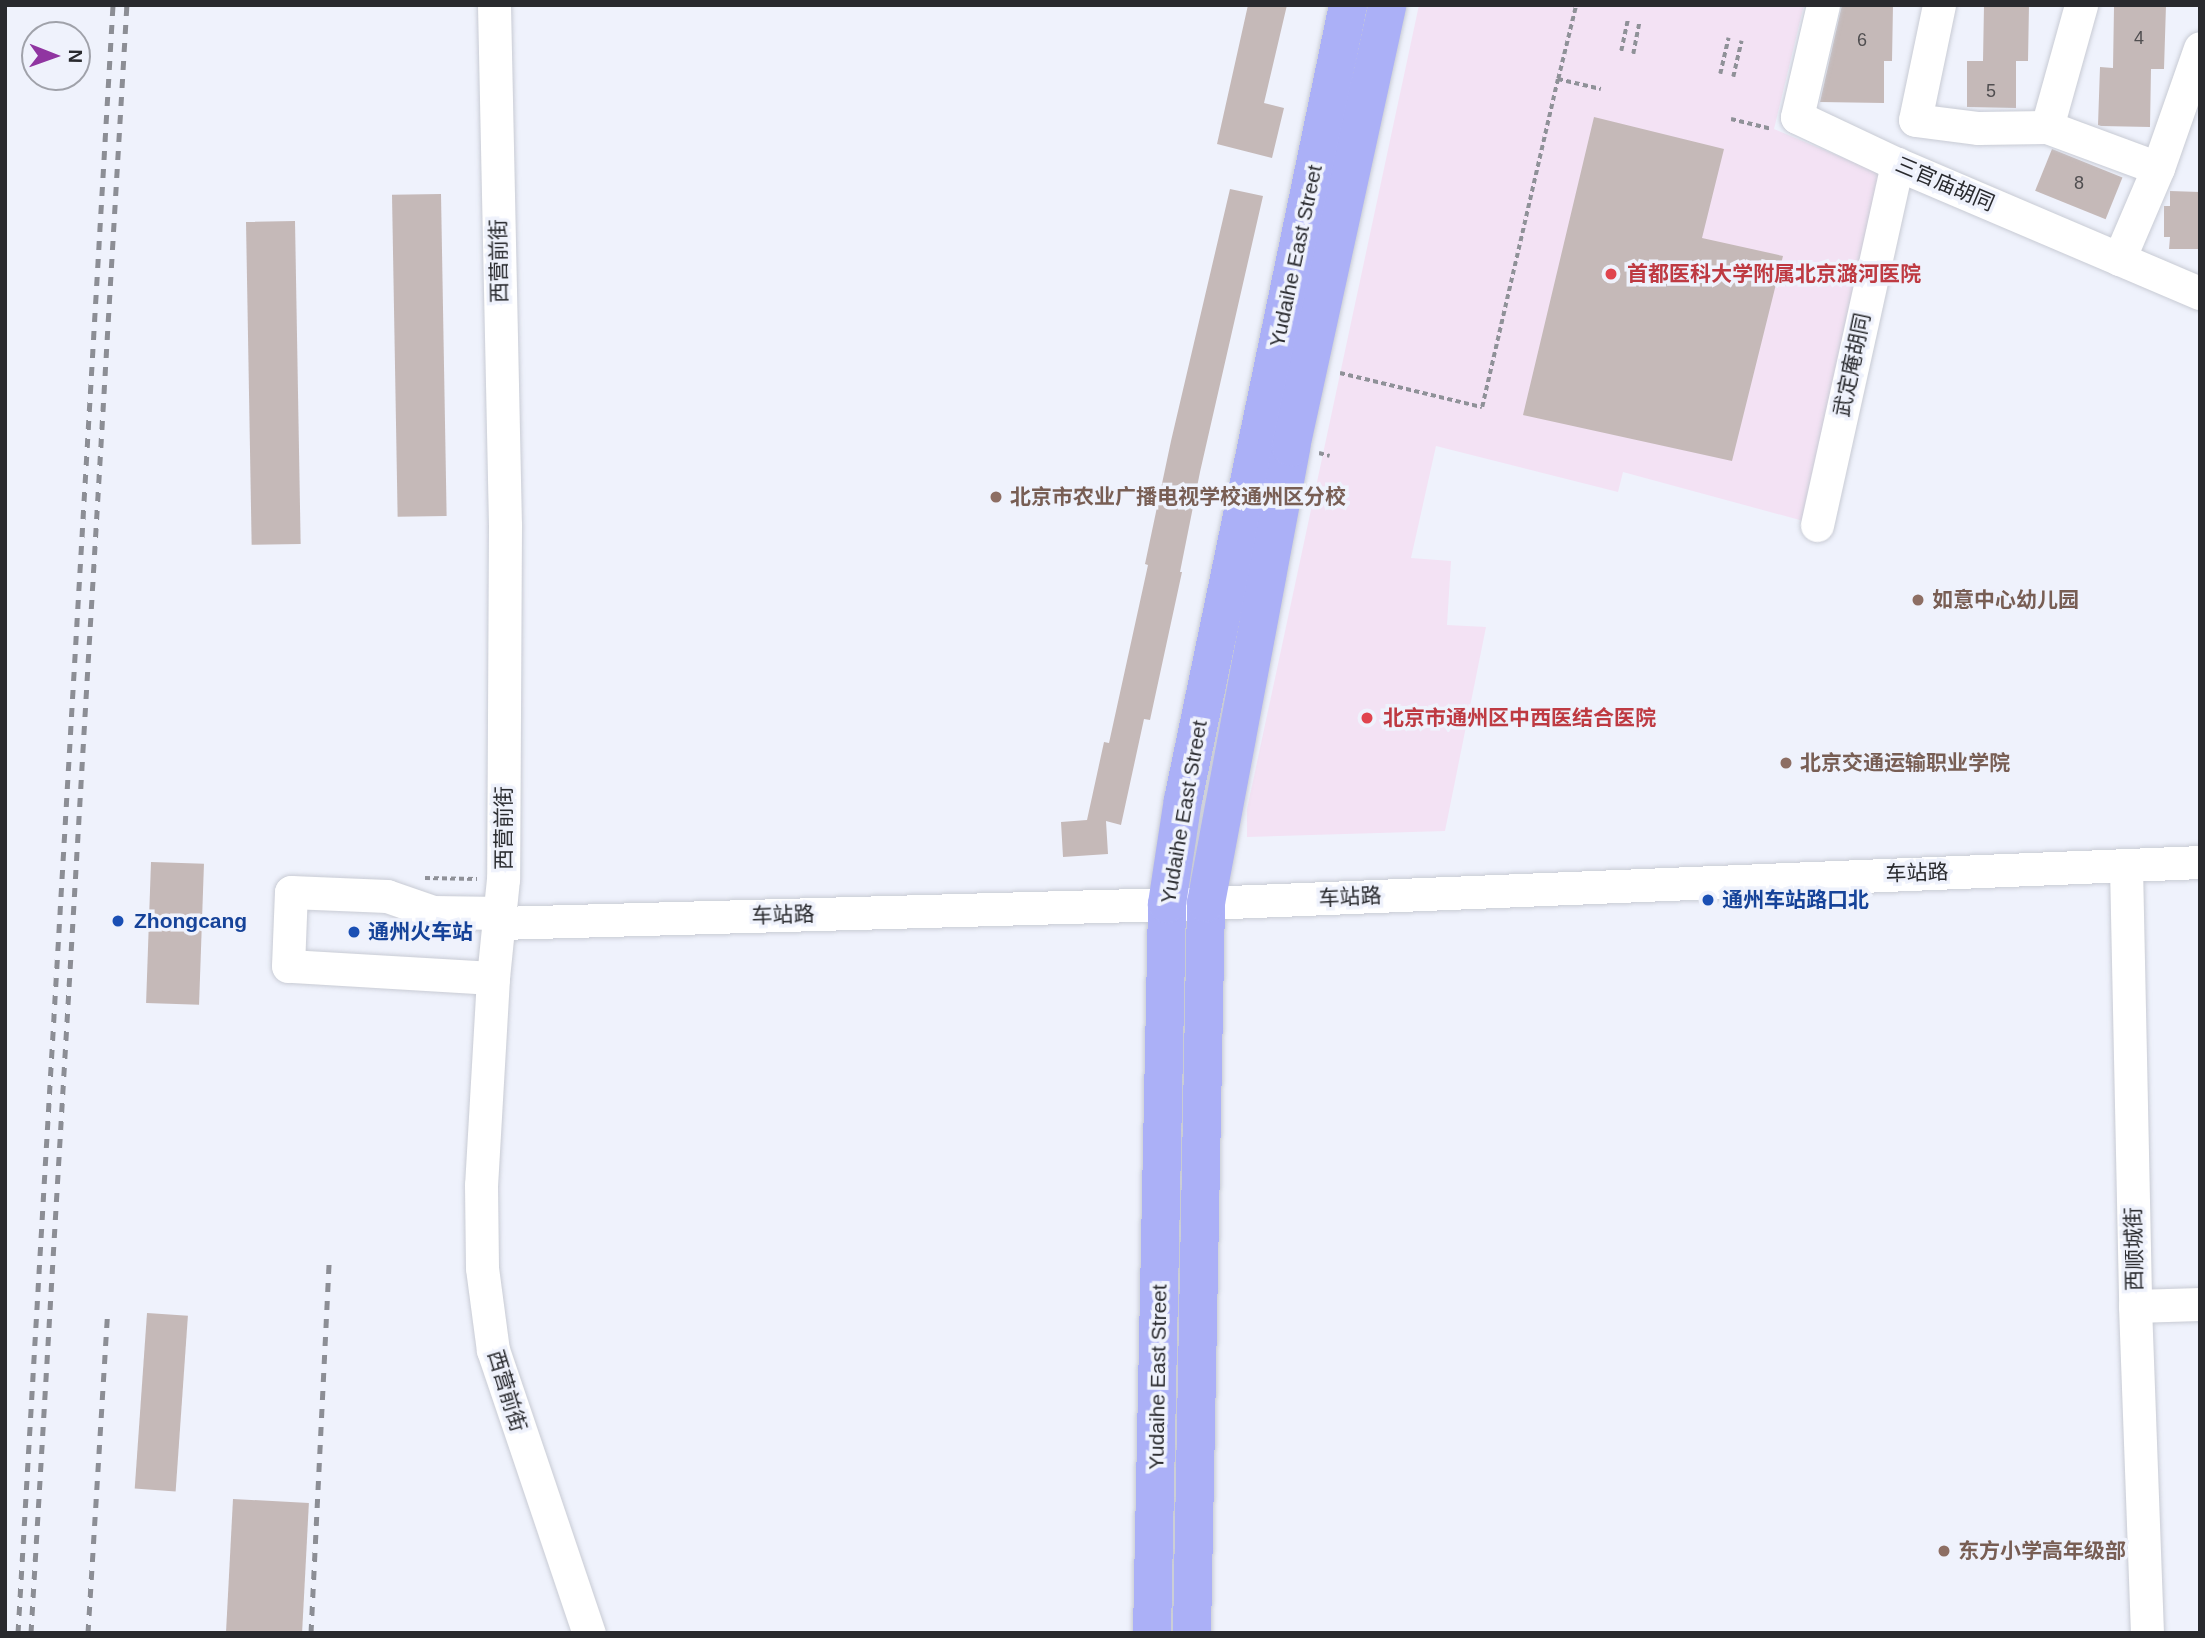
<!DOCTYPE html>
<html>
<head>
<meta charset="utf-8">
<style>
  body { margin:0 }
  #map { position:relative; width:2205px; height:1638px; overflow:hidden; background:#eff2fc; font-family:Helvetica,"Noto Sans SC",sans-serif }
  div>[style] { position:absolute }
  .medical>* { inset:0; background:#f3e2f4 }
  .building>* { inset:0; background:#c5b9b8; transform-origin:0 0 }
  .path>* { height:3.5px; margin-top:-1.75px; transform-origin:0; background:repeating-linear-gradient(90deg,#8f9198 0 5px,transparent 0 8.5px) }
  .roads { filter:drop-shadow(0 0 2px #c8cbd4) drop-shadow(0 0 2px #c8cbd4) }
  .minor>* { height:33px; margin:-16.5px; padding:0 16.5px; transform-origin:16.5px; border-radius:16.5px; background:#fff }
  .major>* { height:38px; margin:-19px; padding:0 19px; transform-origin:19px; border-radius:19px; background:#abb0f7 }
  .rail>* { height:5px; margin-top:-2.5px; transform-origin:0; background:repeating-linear-gradient(90deg,#8c8e95 0 9px,transparent 0 18px) }
  .dots>* { width:19px; height:19px; translate:-50% -50%; box-sizing:border-box; border:4px solid #eff2fc; border-radius:50% }
  span { translate:-50% -50%; white-space:nowrap; text-align:center; line-height:1.15; -webkit-text-stroke:7px #eff2fc; paint-order:stroke }
  .number-label { font-size:18px; color:#504e50 }
  .number-label span { -webkit-text-stroke-width:0 }
  .street-label { font-size:21px; color:#292a2e }
  .health-label { font-size:21px; color:#be3a42; font-weight:700 }
  .left { translate:0 -50%; text-align:left }
  .education-label { font-size:21px; color:#785e54; font-weight:700 }
  .transit-label { font-size:21px; color:#164399; font-weight:700 }
  .frame { position:absolute; inset:0; border:7px solid #292a2e; pointer-events:none }
  .north { position:absolute; left:21px; top:21px; width:70px; height:70px; box-sizing:border-box; background:#eff2fc; border:2px solid #a0a2aa; border-radius:50%; rotate:91deg; font-size:19px; font-weight:700; line-height:28px; text-align:center; color:#292a2e }
  .north::after { content:''; display:block; margin:auto; width:24px; height:32px; background:#9035a1; clip-path:polygon(50% 0,100% 100%,50% 72%,0 100%) }
</style>
</head>
<body>
<div id="map">
  <div class="medical">
    <div style="clip-path:polygon(1419px 5px,1804px 5px,1774px 129px,1884px 175px,1807px 522px,1623px 472px,1618px 492px,1436px 446px,1411px 558px,1451px 561px,1447px 625px,1486px 627px,1445px 831px,1247px 837px,1247px 809px)"></div>
  </div>
  <div class="building">
    <div style="clip-path:polygon(1248px 5px,1287px 5px,1264px 103px,1284px 108px,1272px 158px,1217px 144px)"></div>
    <div style="clip-path:polygon(1842px 5px,1893px 5px,1892px 61px,1884px 61px,1884px 103px,1820px 102px)"></div>
    <div style="clip-path:polygon(1984px 5px,2029px 5px,2028px 61px,2016px 61px,2016px 108px,1967px 107px,1967px 61px,1983px 61px)"></div>
    <div style="clip-path:polygon(2129px 5px,2166px 5px,2164px 69px,2151px 69px,2150px 127px,2101px 126px,2098px 125px,2100px 67px,2113px 68px,2114px 7px)"></div>
    <div style="clip-path:polygon(1594px 117px,1724px 149px,1702px 238px,1783px 256px,1732px 461px,1523px 415px)"></div>
    <div style="left:2052px;top:149px;width:76px;height:45px;rotate:22deg"></div>
    <div style="clip-path:polygon(1230px 189px,1263px 196px,1200px 472px,1180px 572px,1182px 572px,1150px 720px,1144px 719px,1121px 825px,1106px 821px,1108px 854px,1063px 857px,1061px 822px,1087px 820px,1104px 742px,1109px 743px,1148px 565px,1145px 564px,1171px 441px)"></div>
    <div style="clip-path:polygon(2170px 191px,2200px 192px,2200px 249px,2169px 249px,2170px 237px,2164px 237px,2164px 206px,2170px 206px)"></div>
    <div style="left:441px;top:194px;width:322px;height:49px;rotate:89deg"></div>
    <div style="left:295px;top:221px;width:323px;height:49px;rotate:89deg"></div>
    <div style="left:151px;top:862px;width:53px;height:141px;rotate:2deg"></div>
    <div style="left:147px;top:1313px;width:41px;height:176px;rotate:4deg"></div>
    <div style="left:233px;top:1499px;width:76px;height:134px;rotate:3deg"></div>
  </div>
  <div class="path">
    <div style="left:1621px;top:51px;width:33px;rotate:-78deg"></div>
    <div style="left:1633px;top:54px;width:33px;rotate:-79deg"></div>
    <div style="left:1720px;top:74px;width:37px;rotate:-77deg"></div>
    <div style="left:1733px;top:77px;width:37px;rotate:-77deg"></div>
    <div style="left:1558px;top:79px;width:76px;rotate:-76.3deg"></div>
    <div style="left:1731px;top:119px;width:42px;rotate:13.7deg"></div>
    <div style="left:1340px;top:373px;width:146px;rotate:13.5deg"></div>
    <div style="left:1482px;top:407px;width:337px;rotate:-77deg"></div>
    <div style="left:1558px;top:79px;width:44px;rotate:13.1deg"></div>
    <div style="left:1319px;top:453px;width:11px;rotate:15deg"></div>
    <div style="left:425px;top:878px;width:52px;rotate:1.1deg"></div>
  </div>
  <div class="roads">
    <div class="minor">
      <div style="left:494px;top:5px;width:520px;rotate:88.79deg"></div>
      <div style="left:505px;top:525px;width:354px;rotate:90.3deg"></div>
      <div style="left:503px;top:879px;width:100px;rotate:95.8deg"></div>
      <div style="left:493px;top:978px;width:207px;rotate:93.3deg"></div>
      <div style="left:481px;top:1185px;width:83px;rotate:89.3deg"></div>
      <div style="left:482px;top:1268px;width:83px;rotate:82.4deg"></div>
      <div style="left:493px;top:1350px;width:299px;rotate:71.3deg"></div>
      <div style="left:1823px;top:5px;width:115px;rotate:103.1deg"></div>
      <div style="left:1797px;top:117px;width:110px;rotate:25.2deg"></div>
      <div style="left:1897px;top:164px;width:329px;rotate:23.1deg"></div>
      <div style="left:1939px;top:5px;width:117px;rotate:101.8deg"></div>
      <div style="left:1915px;top:120px;width:64px;rotate:7.2deg"></div>
      <div style="left:1978px;top:128px;width:69px;rotate:-0.8deg"></div>
      <div style="left:2047px;top:127px;width:118px;rotate:20.3deg"></div>
      <div style="left:2047px;top:127px;width:127px;rotate:-74.4deg"></div>
      <div style="left:2119px;top:259px;width:99px;rotate:-66.8deg"></div>
      <div style="left:2158px;top:168px;width:127px;rotate:-70.7deg"></div>
      <div style="left:1817px;top:525px;width:370px;rotate:-77.5deg"></div>
      <div style="left:2126px;top:866px;width:440px;rotate:88.8deg"></div>
      <div style="left:2135px;top:1306px;width:327px;rotate:87.9deg"></div>
      <div style="left:500px;top:923px;width:706px;rotate:-1.62deg"></div>
      <div style="left:1206px;top:903px;width:995px;rotate:-2.36deg"></div>
      <div style="left:493px;top:978px;width:205px;rotate:-176.6deg"></div>
      <div style="left:288px;top:966px;width:74px;rotate:-87.7deg"></div>
      <div style="left:291px;top:892px;width:96px;rotate:2.4deg"></div>
      <div style="left:387px;top:896px;width:49px;rotate:19.2deg"></div>
      <div style="left:433px;top:912px;width:68px;rotate:0.8deg"></div>
      <div style="left:2135px;top:1306px;width:65px;rotate:-1.8deg"></div>
    </div>
    <div class="major">
      <div style="left:1152px;top:1633px;width:729px;rotate:-88.82deg"></div>
      <div style="left:1167px;top:904px;width:105px;rotate:-81.3deg"></div>
      <div style="left:1183px;top:800px;width:812px;rotate:-78.27deg"></div>
      <div style="left:1192px;top:1633px;width:730px;rotate:-88.9deg"></div>
      <div style="left:1206px;top:903px;width:464px;rotate:-79.4deg"></div>
      <div style="left:1291px;top:447px;width:452px;rotate:-77.7deg"></div>
    </div>
  </div>
  <div class="rail">
    <div style="left:18px;top:1633px;width:1631px;rotate:-86.66deg"></div>
    <div style="left:31px;top:1633px;width:1631px;rotate:-86.63deg"></div>
    <div style="left:88px;top:1633px;width:324px;rotate:-86.5deg"></div>
    <div style="left:311px;top:1633px;width:369px;rotate:-87.2deg"></div>
  </div>
  <div class="dots">
    <div style="left:1611px;top:274px;background:#e0444e"></div>
    <div style="left:996px;top:497px;background:#8d6e63"></div>
    <div style="left:1918px;top:600px;background:#8d6e63"></div>
    <div style="left:1367px;top:718px;background:#e0444e"></div>
    <div style="left:1786px;top:763px;background:#8d6e63"></div>
    <div style="left:1708px;top:900px;background:#1a4fb4"></div>
    <div style="left:118px;top:921px;background:#1a4fb4"></div>
    <div style="left:354px;top:932px;background:#1a4fb4"></div>
    <div style="left:1944px;top:1551px;background:#8d6e63"></div>
  </div>
  <div class="number-label">
    <span style="left:2139px;top:38px">4</span>
    <span style="left:1862px;top:40px">6</span>
    <span style="left:1991px;top:91px">5</span>
    <span style="left:2079px;top:183px">8</span>
  </div>
  <div class="street-label">
    <span style="left:1945px;top:184px;rotate:23deg">三官庙胡同</span>
    <span style="left:1296px;top:256px;rotate:-78deg">Yudaihe East Street</span>
    <span style="left:499px;top:261px;rotate:-91deg">西营前街</span>
    <span style="left:1852px;top:365px;rotate:-78deg">武定庵胡同</span>
    <span style="left:1184px;top:812px;rotate:-80deg">Yudaihe East Street</span>
    <span style="left:504px;top:828px;rotate:-90deg">西营前街</span>
    <span style="left:1917px;top:873px;rotate:-2deg">车站路</span>
    <span style="left:1350px;top:897px;rotate:-3deg">车站路</span>
    <span style="left:783px;top:915px;rotate:-2deg">车站路</span>
    <span style="left:2134px;top:1249px;rotate:-91deg">西顺城街</span>
    <span style="left:1158px;top:1377px;rotate:-89deg">Yudaihe East Street</span>
    <span style="left:507px;top:1391px;rotate:73deg">西营前街</span>
  </div>
  <div class="health-label">
    <span class="left" style="left:1627px;top:274px">首都医科大学附属北京潞河医院</span>
    <span class="left" style="left:1383px;top:718px">北京市通州区中西医结合医院</span>
  </div>
  <div class="education-label">
    <span class="left" style="left:1010px;top:497px">北京市农业广播电视学校通州区分校</span>
    <span class="left" style="left:1932px;top:600px">如意中心幼儿园</span>
    <span class="left" style="left:1800px;top:763px">北京交通运输职业学院</span>
    <span class="left" style="left:1958px;top:1551px">东方小学高年级部</span>
  </div>
  <div class="transit-label">
    <span class="left" style="left:1722px;top:900px">通州车站路口北</span>
    <span class="left" style="left:134px;top:921px">Zhongcang</span>
    <span class="left" style="left:368px;top:932px">通州火车站</span>
  </div>
  <div class="frame"></div>
  <div class="north">N</div>
</div>
</body>
</html>
